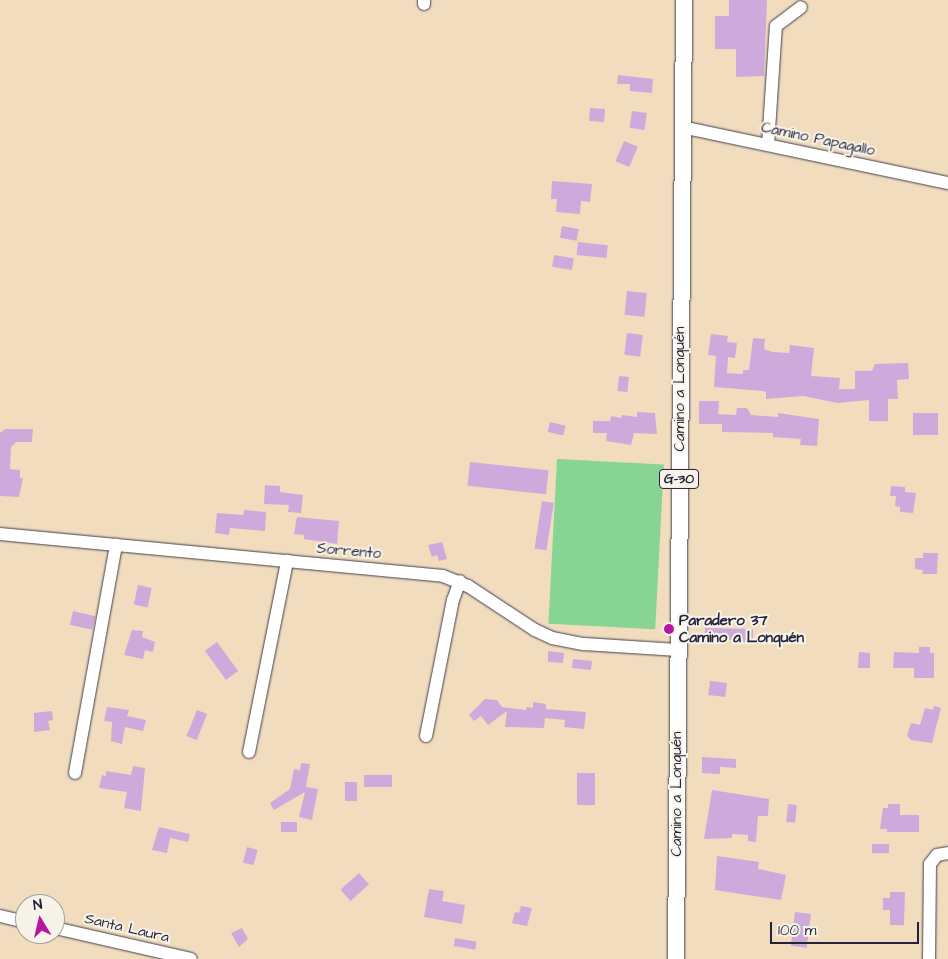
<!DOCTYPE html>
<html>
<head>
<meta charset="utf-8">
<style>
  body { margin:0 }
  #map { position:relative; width:948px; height:959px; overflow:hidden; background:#f1ddbe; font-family:"Architects Daughter",sans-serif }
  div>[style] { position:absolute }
  .green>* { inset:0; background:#88d593; transform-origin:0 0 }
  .building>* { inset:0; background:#cdaadb; transform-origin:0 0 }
  .roads { filter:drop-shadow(0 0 1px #413e4f) drop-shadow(0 0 1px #413e4f) }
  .minor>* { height:12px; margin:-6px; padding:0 6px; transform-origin:6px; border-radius:6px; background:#fff }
  .major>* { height:16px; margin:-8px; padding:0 8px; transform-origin:8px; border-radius:8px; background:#fff }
  .dots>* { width:14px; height:14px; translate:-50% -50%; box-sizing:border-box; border:2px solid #f7f3e8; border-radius:50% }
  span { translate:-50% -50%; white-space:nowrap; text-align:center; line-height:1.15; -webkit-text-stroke:4px #f7f3e8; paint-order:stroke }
  .shield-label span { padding:1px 4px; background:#f7f3e8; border:1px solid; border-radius:4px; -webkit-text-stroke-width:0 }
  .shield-label { font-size:14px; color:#22223b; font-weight:700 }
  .street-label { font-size:15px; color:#22223b }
  .poi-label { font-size:15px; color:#22223b; font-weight:700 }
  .left { translate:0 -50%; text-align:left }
  .north { position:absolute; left:15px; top:894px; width:50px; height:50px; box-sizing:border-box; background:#f7f3e8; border:1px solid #a29fa3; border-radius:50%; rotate:351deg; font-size:14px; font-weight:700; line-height:20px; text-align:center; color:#22223b }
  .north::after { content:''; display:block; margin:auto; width:18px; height:22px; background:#b5179e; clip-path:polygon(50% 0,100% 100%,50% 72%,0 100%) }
  .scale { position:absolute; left:770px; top:922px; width:149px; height:22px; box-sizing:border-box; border:2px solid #22223b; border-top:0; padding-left:6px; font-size:15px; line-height:18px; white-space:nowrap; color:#22223b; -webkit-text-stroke:4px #f7f3e8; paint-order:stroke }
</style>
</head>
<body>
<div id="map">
  <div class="green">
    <div style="left:557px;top:459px;width:107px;height:165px;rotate:3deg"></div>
  </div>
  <div class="building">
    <div style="clip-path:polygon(729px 0,767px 0,764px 76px,736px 77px,736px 49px,715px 49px,715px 16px,729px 16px)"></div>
    <div style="clip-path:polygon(618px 75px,653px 79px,652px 93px,630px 91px,630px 84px,617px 84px)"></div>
    <div style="left:590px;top:108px;width:15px;height:13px;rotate:4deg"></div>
    <div style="left:632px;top:111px;width:15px;height:17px;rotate:8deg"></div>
    <div style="left:624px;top:141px;width:15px;height:22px;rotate:23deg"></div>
    <div style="clip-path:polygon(552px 181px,592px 184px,590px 202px,581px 201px,580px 214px,556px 212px,557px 199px,551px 199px)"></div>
    <div style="left:562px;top:226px;width:17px;height:12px;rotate:10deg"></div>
    <div style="left:578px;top:242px;width:30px;height:13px;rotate:6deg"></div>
    <div style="left:554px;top:255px;width:20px;height:12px;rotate:9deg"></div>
    <div style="left:627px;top:291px;width:20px;height:24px;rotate:6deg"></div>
    <div style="left:627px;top:333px;width:16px;height:22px;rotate:7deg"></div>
    <div style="clip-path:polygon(711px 334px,728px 336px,727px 342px,737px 343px,735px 358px,728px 357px,727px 373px,743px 374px,743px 370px,749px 370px,753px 338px,765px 339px,764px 349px,773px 352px,789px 353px,790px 345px,814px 348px,811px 376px,840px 378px,839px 389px,855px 389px,855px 371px,872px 371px,875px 364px,908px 363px,909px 379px,897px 380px,898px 399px,888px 399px,888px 421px,869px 421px,869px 400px,838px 403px,803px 396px,766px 399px,766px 392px,763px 391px,714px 387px,716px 356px,708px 355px)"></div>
    <div style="left:619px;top:376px;width:10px;height:15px;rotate:6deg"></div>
    <div style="clip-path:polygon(699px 401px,719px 401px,718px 414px,736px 415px,737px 408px,747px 408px,751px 415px,778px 417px,778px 413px,819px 419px,817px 446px,800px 445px,801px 439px,773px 437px,773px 433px,722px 432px,722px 424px,699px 424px)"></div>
    <div style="clip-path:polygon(637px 412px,655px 413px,657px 434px,634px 433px,631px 445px,606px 441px,607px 433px,593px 433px,593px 421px,610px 421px,611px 416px,621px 418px,622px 415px,637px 417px)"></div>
    <div style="left:938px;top:413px;width:22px;height:25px;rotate:90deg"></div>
    <div style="left:550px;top:422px;width:16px;height:10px;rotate:14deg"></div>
    <div style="clip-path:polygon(5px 429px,33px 429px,32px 442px,16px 442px,11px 447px,10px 469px,20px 470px,20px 478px,23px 478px,19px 497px,0 496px,0 433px)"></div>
    <div style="left:470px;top:462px;width:79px;height:24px;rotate:6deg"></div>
    <div style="clip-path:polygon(265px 485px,280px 486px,280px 492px,303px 495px,301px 513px,288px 512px,289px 505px,264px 504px)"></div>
    <div style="clip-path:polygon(891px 486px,905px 487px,905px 492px,916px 493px,913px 513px,900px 512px,900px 507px,895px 506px,896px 496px,890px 496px)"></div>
    <div style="left:542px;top:501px;width:12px;height:48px;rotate:9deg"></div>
    <div style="clip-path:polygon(244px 510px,266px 512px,265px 531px,230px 528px,229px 535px,215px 533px,217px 513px,243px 515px)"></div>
    <div style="clip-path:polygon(297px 517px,339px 521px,337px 544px,304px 539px,304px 535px,294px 534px)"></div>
    <div style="clip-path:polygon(442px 542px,447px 559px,439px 561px,437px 555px,432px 557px,428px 545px)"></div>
    <div style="clip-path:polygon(923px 553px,938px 553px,937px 574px,922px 574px,923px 570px,915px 569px,915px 558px,923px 558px)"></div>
    <div style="left:138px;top:585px;width:14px;height:20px;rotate:12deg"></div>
    <div style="left:73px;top:611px;width:23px;height:14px;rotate:13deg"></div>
    <div style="clip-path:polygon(705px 628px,753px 629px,753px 643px,723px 639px,723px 644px,704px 643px)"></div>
    <div style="clip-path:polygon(132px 630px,143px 631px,142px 637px,155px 642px,153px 652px,145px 650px,143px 659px,124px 655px)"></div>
    <div style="left:217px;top:642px;width:36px;height:15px;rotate:54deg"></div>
    <div style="clip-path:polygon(919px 647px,930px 647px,930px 653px,934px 653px,934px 678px,914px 678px,914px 668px,893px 668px,894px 652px,919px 653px)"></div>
    <div style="clip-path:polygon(548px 651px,564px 653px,563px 663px,548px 662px)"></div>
    <div style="clip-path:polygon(859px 652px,870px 653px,870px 668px,858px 668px)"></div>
    <div style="left:573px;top:659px;width:19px;height:9px;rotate:6deg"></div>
    <div style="left:710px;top:681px;width:17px;height:14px;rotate:7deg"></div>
    <div style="clip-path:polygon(485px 699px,497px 700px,502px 707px,526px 710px,527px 707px,533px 708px,533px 702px,546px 704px,546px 709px,586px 712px,584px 729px,564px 727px,565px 720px,545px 718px,544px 728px,505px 727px,507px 711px,488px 725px,481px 716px,474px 721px,469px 715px)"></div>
    <div style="clip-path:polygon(934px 706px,941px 708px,932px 743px,911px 740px,907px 736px,911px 723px,920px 725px,925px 708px,933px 710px)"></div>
    <div style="clip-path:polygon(107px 707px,129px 710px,127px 716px,146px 720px,143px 731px,125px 727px,122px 744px,111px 741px,112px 722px,104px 721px)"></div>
    <div style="left:197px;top:710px;width:11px;height:28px;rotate:22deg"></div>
    <div style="clip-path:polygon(52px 711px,53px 720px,48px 721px,50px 730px,34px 732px,34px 713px)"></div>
    <div style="clip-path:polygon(702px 757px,736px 759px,736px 768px,720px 767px,720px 774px,702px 773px)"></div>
    <div style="clip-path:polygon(301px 763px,310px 764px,306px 787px,318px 789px,312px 820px,299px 817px,305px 792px,274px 810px,270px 803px,290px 789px,294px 769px,300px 770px)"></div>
    <div style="clip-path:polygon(133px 766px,145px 768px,141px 811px,124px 808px,127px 792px,99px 788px,102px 775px,106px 776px,106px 771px,131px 775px)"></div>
    <div style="left:577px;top:773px;width:18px;height:32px"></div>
    <div style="left:364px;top:775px;width:28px;height:12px"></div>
    <div style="left:345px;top:782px;width:12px;height:19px"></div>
    <div style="clip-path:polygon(712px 790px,769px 799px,768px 816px,758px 816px,756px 842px,748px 841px,748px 835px,732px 834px,732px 838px,704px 839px)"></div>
    <div style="left:788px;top:804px;width:9px;height:18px;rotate:6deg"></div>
    <div style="clip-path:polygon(888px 804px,900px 804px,900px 815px,919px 815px,919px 832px,887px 832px,887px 829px,880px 829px,883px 808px,888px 808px)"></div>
    <div style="left:281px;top:822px;width:16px;height:10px"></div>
    <div style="clip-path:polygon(159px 827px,190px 834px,188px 842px,170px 838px,167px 853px,152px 850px)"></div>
    <div style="left:889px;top:844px;width:9px;height:17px;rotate:90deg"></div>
    <div style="left:247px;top:847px;width:11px;height:16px;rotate:15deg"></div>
    <div style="clip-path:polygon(717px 856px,759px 862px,758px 869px,786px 875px,781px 900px,715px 890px)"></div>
    <div style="left:359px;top:873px;width:15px;height:25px;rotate:48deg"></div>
    <div style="clip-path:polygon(429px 889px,444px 891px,442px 901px,465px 905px,462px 924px,424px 917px)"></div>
    <div style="clip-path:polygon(890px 892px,905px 892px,904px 925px,890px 925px,890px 910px,883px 910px,883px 898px,890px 898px)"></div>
    <div style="clip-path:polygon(521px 906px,532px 908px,527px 926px,512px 923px,515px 912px,519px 913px)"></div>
    <div style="left:795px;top:912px;width:16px;height:34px;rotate:7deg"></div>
    <div style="clip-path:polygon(242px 928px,248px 939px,239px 947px,231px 933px)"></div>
    <div style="left:455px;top:938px;width:22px;height:8px;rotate:10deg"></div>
  </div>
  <div class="roads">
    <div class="minor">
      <div style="left:424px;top:4px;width:4px;rotate:-90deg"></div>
      <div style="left:682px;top:127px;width:272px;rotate:11.9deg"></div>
      <div style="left:768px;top:145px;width:119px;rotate:-86.2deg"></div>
      <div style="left:776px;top:26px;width:31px;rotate:-37deg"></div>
      <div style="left:0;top:534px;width:445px;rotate:5.4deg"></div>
      <div style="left:443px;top:576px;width:27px;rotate:22deg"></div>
      <div style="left:468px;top:586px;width:80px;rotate:33.3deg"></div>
      <div style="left:535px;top:630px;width:19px;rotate:25deg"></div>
      <div style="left:552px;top:638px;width:33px;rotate:11deg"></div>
      <div style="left:584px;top:644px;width:94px;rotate:3.7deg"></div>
      <div style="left:426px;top:736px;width:139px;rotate:-78.8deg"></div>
      <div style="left:453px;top:600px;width:20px;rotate:-70deg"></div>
      <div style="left:249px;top:752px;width:195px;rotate:-78.7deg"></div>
      <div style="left:75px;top:773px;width:232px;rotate:-79.8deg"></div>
      <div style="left:0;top:916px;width:26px;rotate:13deg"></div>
      <div style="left:55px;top:928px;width:139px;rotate:12.8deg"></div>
      <div style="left:929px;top:959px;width:95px;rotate:-89.4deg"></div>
      <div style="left:930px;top:864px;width:11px;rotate:-52deg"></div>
      <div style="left:937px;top:855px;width:11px;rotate:-10deg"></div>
    </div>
    <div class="major">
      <div style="left:676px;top:959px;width:959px;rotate:-89.52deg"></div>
    </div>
  </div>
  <div class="dots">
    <div style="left:669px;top:629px;background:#b5179e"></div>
  </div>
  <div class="shield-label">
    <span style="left:679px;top:479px">G-30</span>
  </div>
  <div class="street-label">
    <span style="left:818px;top:139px;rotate:12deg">Camino Papagallo</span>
    <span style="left:680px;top:389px;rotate:-90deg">Camino a Lonquén</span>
    <span style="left:349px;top:551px;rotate:5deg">Sorrento</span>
    <span style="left:677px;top:794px;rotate:-90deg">Camino a Lonquén</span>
    <span style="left:127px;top:928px;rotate:13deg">Santa Laura</span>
  </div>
  <div class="poi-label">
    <span class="left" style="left:679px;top:629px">Paradero 37<br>Camino a Lonquén</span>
  </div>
  <div class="north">N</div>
  <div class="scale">100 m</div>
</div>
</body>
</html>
